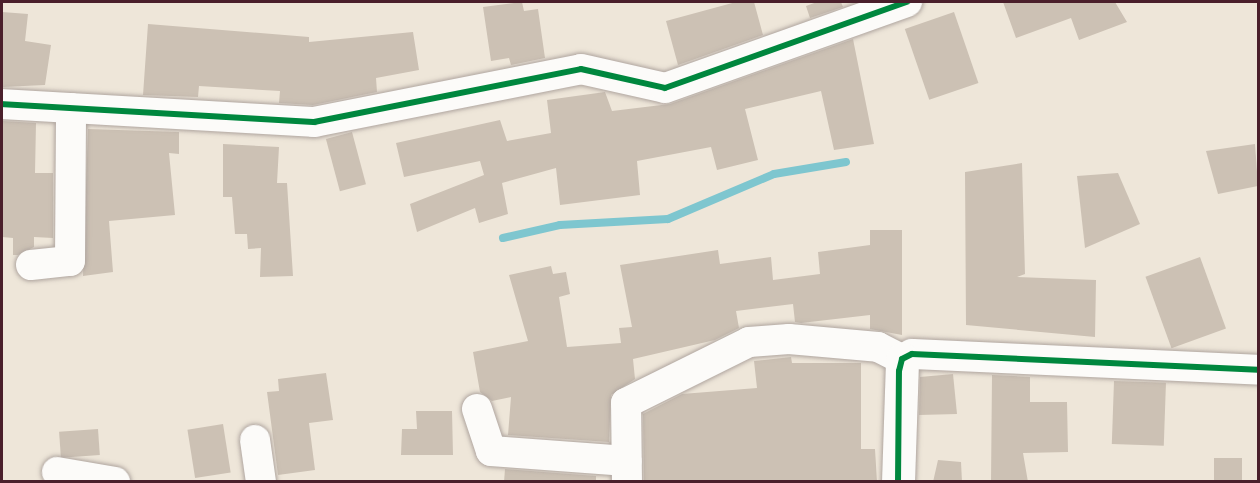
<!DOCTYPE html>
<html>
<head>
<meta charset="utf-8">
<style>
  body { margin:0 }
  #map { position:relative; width:1260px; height:483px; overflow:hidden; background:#eee6d9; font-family:"IM FELL French Canon",serif }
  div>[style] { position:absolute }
  .stream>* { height:8px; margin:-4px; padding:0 4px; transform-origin:4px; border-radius:4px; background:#7ec6cf }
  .building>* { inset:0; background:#ccc1b4; transform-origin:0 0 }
  .roads { filter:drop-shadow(0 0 2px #afa59f) drop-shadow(0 0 2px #afa59f) }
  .street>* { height:30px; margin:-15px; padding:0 15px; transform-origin:15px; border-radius:15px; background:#fcfbf9 }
  .secondary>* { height:33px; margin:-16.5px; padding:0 16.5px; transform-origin:16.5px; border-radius:16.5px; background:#fcfbf9 }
  .cycleway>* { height:6px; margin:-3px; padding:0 3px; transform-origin:3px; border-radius:3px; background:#00873e }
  span { translate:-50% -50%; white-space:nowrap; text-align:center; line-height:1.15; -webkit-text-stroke:6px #fcf5e5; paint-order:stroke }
  .frame { position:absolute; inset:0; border:3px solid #4a1f2b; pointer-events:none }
</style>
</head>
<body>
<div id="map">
  <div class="stream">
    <div style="left:503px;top:238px;width:58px;rotate:-12.8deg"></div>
    <div style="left:560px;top:225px;width:108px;rotate:-3.2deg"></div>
    <div style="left:668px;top:219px;width:115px;rotate:-23deg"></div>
    <div style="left:774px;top:174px;width:73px;rotate:-9.5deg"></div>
  </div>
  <div class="building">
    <div style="clip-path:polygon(522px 2px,524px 11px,538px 9px,545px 58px,511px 65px,509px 58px,491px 61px,483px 7px)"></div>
    <div style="clip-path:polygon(736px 2px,754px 2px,763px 35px,678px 65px,666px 21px)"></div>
    <div style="clip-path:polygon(817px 2px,841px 2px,843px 7px,810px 18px,806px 6px)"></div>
    <div style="clip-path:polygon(1003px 2px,1115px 2px,1127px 22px,1079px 40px,1071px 18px,1016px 38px)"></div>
    <div style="clip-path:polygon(2px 12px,28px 14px,25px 41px,51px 45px,45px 85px,2px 87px)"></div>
    <div style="left:954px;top:12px;width:75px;height:52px;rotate:71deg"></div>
    <div style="clip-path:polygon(148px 24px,309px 37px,309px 42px,413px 32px,419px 70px,376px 78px,377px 92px,313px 105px,279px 103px,280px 91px,199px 86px,198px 97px,143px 95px)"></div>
    <div style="clip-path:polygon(853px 39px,874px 144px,834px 150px,821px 91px,745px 109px,758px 160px,717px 170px,711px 147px,637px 161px,640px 195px,560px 205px,556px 168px,502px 183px,508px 214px,479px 223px,475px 208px,417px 232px,410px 204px,484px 175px,480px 161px,404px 177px,396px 143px,500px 120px,507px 141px,551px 133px,547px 100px,605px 92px,612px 111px,670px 104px)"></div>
    <div style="clip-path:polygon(2px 121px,36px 123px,35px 173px,53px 173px,53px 238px,34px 237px,34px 247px,18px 255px,13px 255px,13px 238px,2px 237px)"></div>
    <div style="clip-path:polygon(88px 129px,179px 132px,179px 154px,169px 153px,175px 215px,109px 221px,113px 272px,83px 276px)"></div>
    <div style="left:352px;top:132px;width:54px;height:27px;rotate:75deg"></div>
    <div style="clip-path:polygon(223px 144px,279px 147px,277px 183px,287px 183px,293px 276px,260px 277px,261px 248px,248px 249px,247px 234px,235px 234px,232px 197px,223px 197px)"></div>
    <div style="clip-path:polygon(1255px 144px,1258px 186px,1218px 194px,1206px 151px)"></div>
    <div style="clip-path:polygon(1022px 163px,1025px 274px,1017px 277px,1096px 280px,1095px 337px,966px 325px,965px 172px)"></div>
    <div style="clip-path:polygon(1118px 173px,1140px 224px,1085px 248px,1077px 176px)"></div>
    <div style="clip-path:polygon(870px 230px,902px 230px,902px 335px,870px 329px,870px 315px,801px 323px,795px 322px,793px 304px,736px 311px,739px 328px,715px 340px,633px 359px,635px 379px,611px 395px,609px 442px,508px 435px,511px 397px,492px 401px,480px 392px,473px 352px,528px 341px,509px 275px,551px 266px,553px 274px,566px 272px,570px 294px,559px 297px,567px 347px,621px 343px,619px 328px,632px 327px,620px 265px,718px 250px,720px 264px,771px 257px,773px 280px,820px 274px,818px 252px,870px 245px)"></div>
    <div style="left:1200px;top:257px;width:76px;height:58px;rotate:70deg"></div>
    <div style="clip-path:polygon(791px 357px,792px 363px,861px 363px,861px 449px,875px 449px,877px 482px,644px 482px,643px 414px,682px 394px,757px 388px,754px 361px)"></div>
    <div style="clip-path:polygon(326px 373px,333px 420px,309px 423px,315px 470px,278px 475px,267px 392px,279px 391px,278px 379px)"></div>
    <div style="clip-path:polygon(953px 374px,957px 414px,919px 415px,920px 377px)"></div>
    <div style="clip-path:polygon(992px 375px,1030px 377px,1030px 402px,1067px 402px,1068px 452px,1023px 453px,1028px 482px,991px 482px)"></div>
    <div style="left:1114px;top:381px;width:52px;height:63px;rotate:2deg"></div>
    <div style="clip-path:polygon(416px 411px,452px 411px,453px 455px,401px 455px,402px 429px,417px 429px)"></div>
    <div style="left:223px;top:424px;width:49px;height:36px;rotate:81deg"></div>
    <div style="left:98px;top:429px;width:26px;height:39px;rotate:86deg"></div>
    <div style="left:1214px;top:458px;width:28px;height:24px"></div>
    <div style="clip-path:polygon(938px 460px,961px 462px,962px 482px,933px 482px)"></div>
    <div style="clip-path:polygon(505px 469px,596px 476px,596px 482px,504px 482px)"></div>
  </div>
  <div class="roads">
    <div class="street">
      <div style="left:2px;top:104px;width:313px;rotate:3.3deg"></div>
      <div style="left:314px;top:122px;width:272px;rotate:-11.2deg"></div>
      <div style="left:581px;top:69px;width:86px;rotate:12.7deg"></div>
      <div style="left:665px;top:88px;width:257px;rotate:-19.6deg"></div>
      <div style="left:31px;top:265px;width:39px;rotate:-6deg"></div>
      <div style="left:70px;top:261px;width:153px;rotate:-89.6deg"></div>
      <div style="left:477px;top:409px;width:44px;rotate:71.6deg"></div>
      <div style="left:491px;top:451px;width:136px;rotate:4.2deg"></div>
      <div style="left:255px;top:440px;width:42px;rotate:81.9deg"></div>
      <div style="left:57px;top:472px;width:59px;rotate:9.8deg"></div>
      <div style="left:627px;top:482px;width:79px;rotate:-90.7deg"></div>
      <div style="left:626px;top:403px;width:137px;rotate:-26.4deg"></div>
      <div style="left:749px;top:342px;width:40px;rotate:-4.3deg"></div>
      <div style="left:789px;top:339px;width:89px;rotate:5.1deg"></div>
      <div style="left:878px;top:347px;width:27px;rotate:27deg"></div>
      <div style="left:902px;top:359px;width:11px;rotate:-27deg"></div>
      <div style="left:912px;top:354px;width:346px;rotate:2.6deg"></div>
    </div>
    <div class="secondary">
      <div style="left:898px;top:482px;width:123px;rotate:-88.1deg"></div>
    </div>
  </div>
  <div class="cycleway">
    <div style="left:2px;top:104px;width:313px;rotate:3.3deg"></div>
    <div style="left:314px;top:122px;width:272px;rotate:-11.2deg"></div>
    <div style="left:581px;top:69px;width:86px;rotate:12.7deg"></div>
    <div style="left:665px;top:88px;width:257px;rotate:-19.6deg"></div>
    <div style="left:898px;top:482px;width:111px;rotate:-89.5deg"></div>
    <div style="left:899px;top:371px;width:12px;rotate:-76deg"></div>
    <div style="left:902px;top:359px;width:11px;rotate:-27deg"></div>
    <div style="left:912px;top:354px;width:346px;rotate:2.6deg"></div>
  </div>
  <div class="frame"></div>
</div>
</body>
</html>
